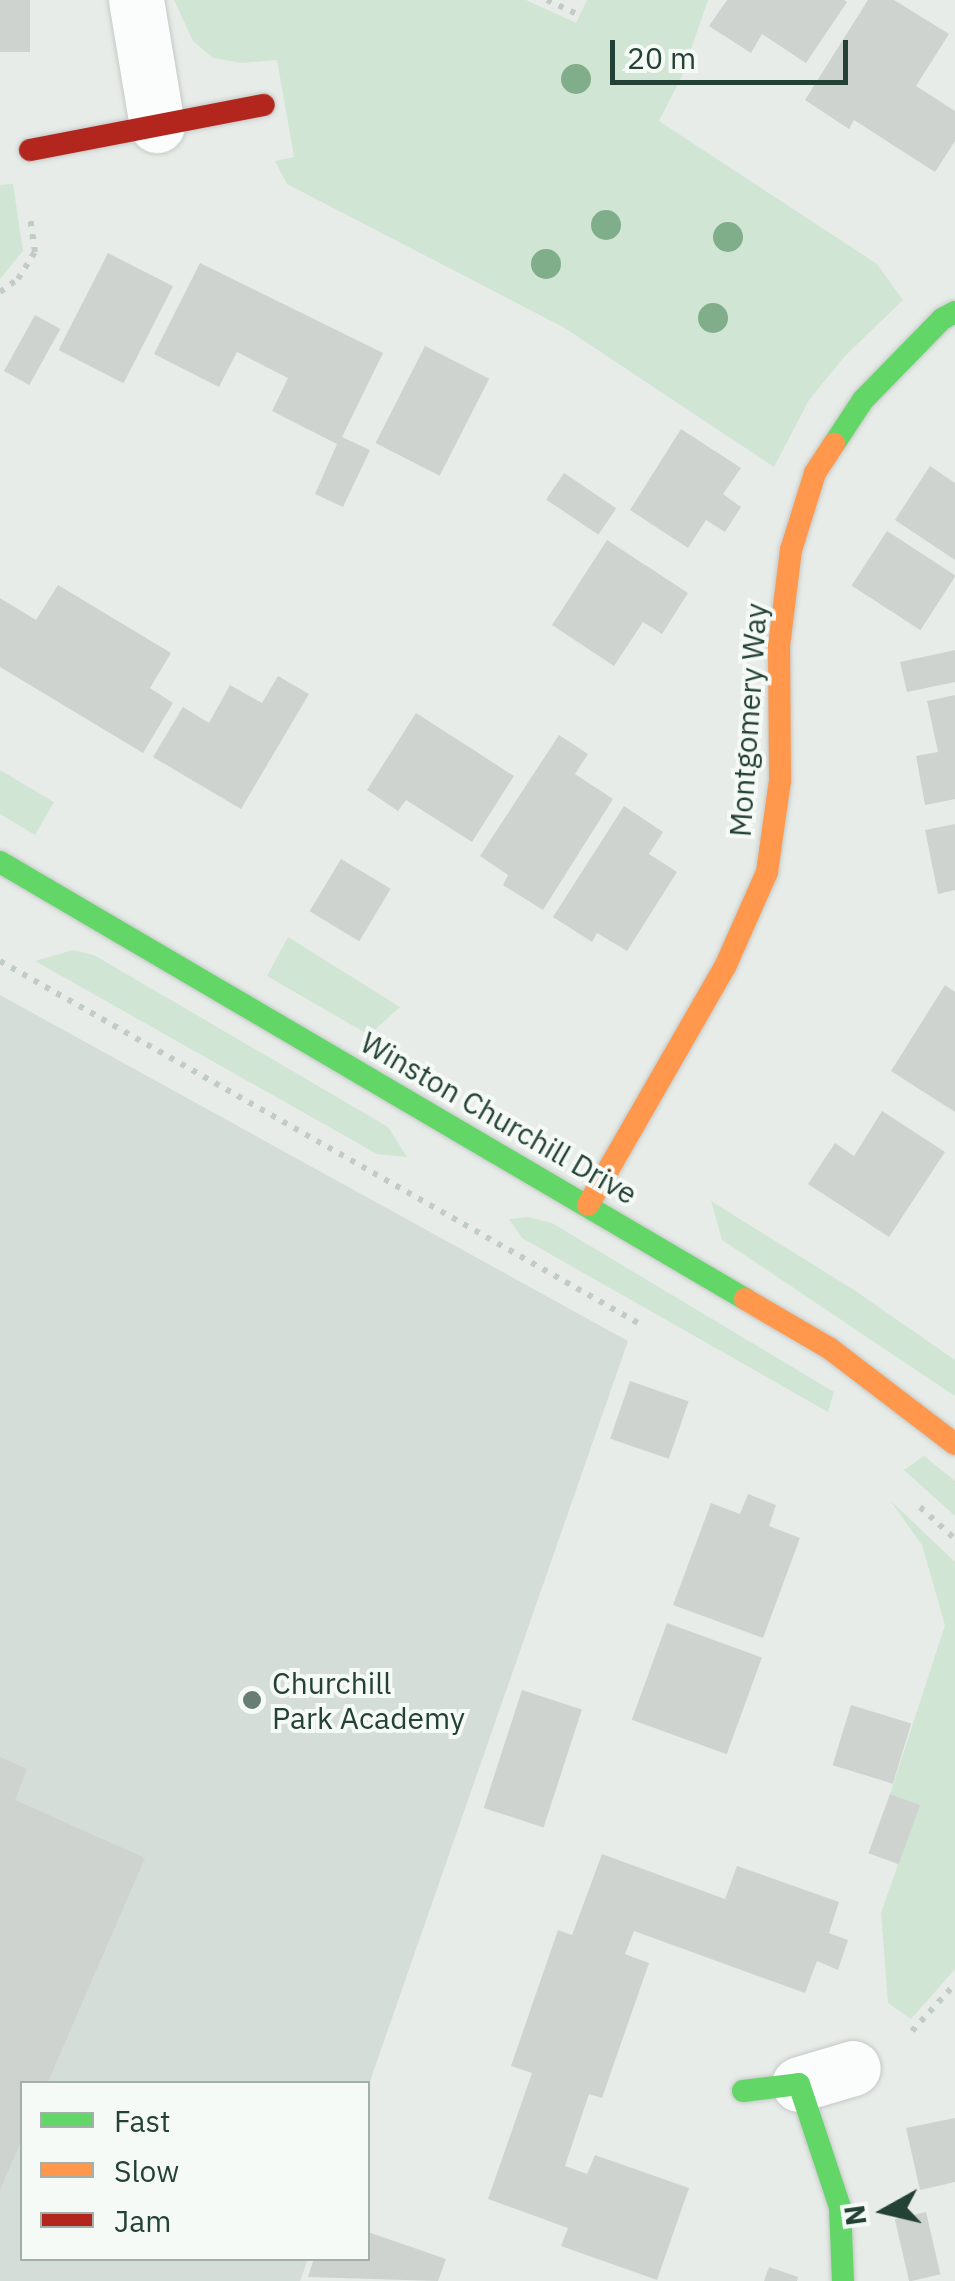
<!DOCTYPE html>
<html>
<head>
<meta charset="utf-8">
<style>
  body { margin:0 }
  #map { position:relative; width:955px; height:2281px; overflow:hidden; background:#e7ece9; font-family:"IBM Plex Sans",sans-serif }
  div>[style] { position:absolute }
  .built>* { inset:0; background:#d5ddd8 }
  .green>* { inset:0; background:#d0e5d3 }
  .building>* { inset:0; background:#ced3d0; transform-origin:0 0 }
  .path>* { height:6px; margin-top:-3px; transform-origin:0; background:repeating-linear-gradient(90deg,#c2ccc6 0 5px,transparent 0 13px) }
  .roads { filter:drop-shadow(0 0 2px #c4c9c6) drop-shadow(0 0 2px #c4c9c6) }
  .street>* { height:55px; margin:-27.5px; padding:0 27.5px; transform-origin:27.5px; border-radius:27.5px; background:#fbfcfc }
  .fast>* { height:22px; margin:-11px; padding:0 11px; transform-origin:11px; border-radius:11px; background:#63d668 }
  .slow>* { height:22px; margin:-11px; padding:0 11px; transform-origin:11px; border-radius:11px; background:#ff974d }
  .jam>* { height:22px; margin:-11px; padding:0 11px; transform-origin:11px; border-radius:11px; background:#b3261e }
  .trees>* { width:30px; height:30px; margin:-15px; border-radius:50%; background:#80ad8a }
  .dots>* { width:28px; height:28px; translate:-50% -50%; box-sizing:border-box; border:5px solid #f6faf7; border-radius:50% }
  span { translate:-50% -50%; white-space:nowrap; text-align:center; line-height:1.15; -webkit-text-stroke:8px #f6faf7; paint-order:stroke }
  .street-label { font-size:30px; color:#234134 }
  .poi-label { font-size:30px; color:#234134 }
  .left { translate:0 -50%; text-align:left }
  .legend { position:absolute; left:20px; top:2081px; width:350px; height:180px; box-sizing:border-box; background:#f6faf7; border:2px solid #a2b0a9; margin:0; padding:12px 18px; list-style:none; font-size:30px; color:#234134 }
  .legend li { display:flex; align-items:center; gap:20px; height:50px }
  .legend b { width:50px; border:2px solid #a2b0a9 }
  .north { position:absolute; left:835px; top:2161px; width:100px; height:100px; -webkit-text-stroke:8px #f6faf7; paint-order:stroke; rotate:262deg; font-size:28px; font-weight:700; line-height:40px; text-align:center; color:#234134 }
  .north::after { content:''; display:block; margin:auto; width:35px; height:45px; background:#234134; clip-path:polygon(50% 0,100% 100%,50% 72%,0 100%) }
  .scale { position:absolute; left:610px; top:40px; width:238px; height:45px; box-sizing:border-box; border:5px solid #234134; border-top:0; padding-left:12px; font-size:30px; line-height:35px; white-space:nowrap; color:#234134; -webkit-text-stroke:8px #f6faf7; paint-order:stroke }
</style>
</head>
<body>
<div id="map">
  <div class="built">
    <div style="clip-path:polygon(0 995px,628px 1341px,368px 2087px,22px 2084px,22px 2258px,308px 2259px,300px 2281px,0 2281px)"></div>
  </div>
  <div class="green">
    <div style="clip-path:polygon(174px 0,526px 0,576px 23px,587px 0,708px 0,681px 78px,659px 121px,877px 264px,903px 300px,845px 356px,809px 400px,774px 467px,563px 327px,287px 184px,275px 161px,294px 157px,277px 60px,242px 63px,213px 58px,193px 41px)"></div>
    <div style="clip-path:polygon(13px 184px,23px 251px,0 279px,0 185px)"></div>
    <div style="clip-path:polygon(0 770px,54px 802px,35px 835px,0 814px)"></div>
    <div style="clip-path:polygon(288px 937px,400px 1007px,369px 1035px,267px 976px)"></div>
    <div style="clip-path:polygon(73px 950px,94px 955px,388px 1127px,407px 1157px,377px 1154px,35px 961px)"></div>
    <div style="clip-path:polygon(711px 1201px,854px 1290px,955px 1360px,955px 1396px,722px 1240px)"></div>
    <div style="clip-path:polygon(528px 1217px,552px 1223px,834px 1392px,828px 1412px,522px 1238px,509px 1219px)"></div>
    <div style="clip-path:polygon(924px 1456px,955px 1481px,955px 1516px,904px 1470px)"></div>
    <div style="clip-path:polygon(890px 1500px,955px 1562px,955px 1969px,911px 2019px,888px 2003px,881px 1913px,919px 1805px,890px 1794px,945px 1625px,922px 1545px)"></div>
  </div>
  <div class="building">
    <div style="left:0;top:0;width:30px;height:52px"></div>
    <div style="clip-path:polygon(727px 0,844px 0,847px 2px,806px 63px,762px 34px,751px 53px,709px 26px)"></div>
    <div style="clip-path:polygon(868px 0,894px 0,949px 34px,916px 86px,955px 111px,955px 141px,935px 172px,854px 120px,849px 129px,805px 100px)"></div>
    <div style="left:108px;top:253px;width:73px;height:109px;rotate:27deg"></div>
    <div style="clip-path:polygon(200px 263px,383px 353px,342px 437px,370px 450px,343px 507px,315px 494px,337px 444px,272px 411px,288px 378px,237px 352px,219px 387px,154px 354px)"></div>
    <div style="left:35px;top:315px;width:29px;height:64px;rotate:29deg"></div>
    <div style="left:425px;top:346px;width:72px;height:109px;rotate:27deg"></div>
    <div style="clip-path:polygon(681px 429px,741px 468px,723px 494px,741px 507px,725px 532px,706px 520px,688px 548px,630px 510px)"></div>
    <div style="clip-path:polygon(930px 466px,955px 483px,955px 560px,895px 520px)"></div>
    <div style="left:564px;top:473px;width:63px;height:32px;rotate:34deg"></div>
    <div style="left:887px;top:531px;width:82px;height:65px;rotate:33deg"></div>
    <div style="clip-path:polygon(607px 540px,688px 593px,662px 634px,643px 622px,614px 666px,552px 625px)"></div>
    <div style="clip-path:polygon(58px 585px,171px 653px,150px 688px,173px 703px,143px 753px,0 667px,0 598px,36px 620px)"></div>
    <div style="clip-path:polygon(955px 650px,955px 682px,907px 692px,900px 662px)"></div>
    <div style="clip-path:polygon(278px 676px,309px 694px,241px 809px,153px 757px,183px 707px,209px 723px,230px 685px,262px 703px)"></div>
    <div style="clip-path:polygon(955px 695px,955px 799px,925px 805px,916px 756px,938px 752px,927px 701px)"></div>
    <div style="clip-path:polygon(416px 713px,514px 776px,472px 842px,406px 800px,398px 811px,367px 790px)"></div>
    <div style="clip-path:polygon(559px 735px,588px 754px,575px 774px,613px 799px,543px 910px,503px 885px,508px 875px,480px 856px)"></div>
    <div style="clip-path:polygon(624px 806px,663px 832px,649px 854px,677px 872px,627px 951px,597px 933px,592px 942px,553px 917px)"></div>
    <div style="clip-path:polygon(955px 824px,955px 890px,938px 894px,925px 830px)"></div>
    <div style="left:341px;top:859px;width:58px;height:61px;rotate:31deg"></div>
    <div style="clip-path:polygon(945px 985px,955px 992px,955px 1112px,891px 1071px)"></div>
    <div style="clip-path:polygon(882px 1111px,945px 1152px,889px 1237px,808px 1184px,835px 1143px,854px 1156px)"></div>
    <div style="left:630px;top:1381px;width:62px;height:61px;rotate:19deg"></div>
    <div style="clip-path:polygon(748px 1494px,776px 1505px,769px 1526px,800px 1538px,763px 1638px,673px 1605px,711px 1503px,740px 1514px)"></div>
    <div style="left:667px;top:1623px;width:101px;height:103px;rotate:20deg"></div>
    <div style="left:522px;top:1690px;width:63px;height:124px;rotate:18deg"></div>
    <div style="left:851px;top:1705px;width:63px;height:63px;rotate:17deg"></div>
    <div style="clip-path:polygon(0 1757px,27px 1769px,15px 1800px,145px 1858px,47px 2084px,22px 2084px,22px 2139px,0 2190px)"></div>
    <div style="left:890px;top:1794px;width:32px;height:63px;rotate:20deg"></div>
    <div style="clip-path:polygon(602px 1854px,725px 1899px,737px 1866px,839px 1902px,829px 1933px,848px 1940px,838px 1970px,817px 1961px,805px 1993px,634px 1931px,625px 1954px,649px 1963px,602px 2098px,589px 2094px,565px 2166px,587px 2174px,595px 2155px,689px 2188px,657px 2280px,561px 2246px,568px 2228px,488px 2199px,532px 2073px,511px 2066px,558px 1930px,572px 1935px)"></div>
    <div style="clip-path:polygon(955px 2118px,955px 2182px,920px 2190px,906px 2128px)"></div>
    <div style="left:926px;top:2212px;width:64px;height:32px;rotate:77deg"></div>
    <div style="clip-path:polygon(368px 2232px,446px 2259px,438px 2281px,308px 2277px,314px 2258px,368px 2258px)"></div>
    <div style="clip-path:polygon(769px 2267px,798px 2277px,797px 2281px,764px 2281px)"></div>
  </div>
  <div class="path">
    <div style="left:547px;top:0;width:31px;rotate:25deg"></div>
    <div style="left:0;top:292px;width:22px;rotate:-36deg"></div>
    <div style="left:18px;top:279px;width:32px;rotate:-58deg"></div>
    <div style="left:35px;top:252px;width:36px;rotate:-98deg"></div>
    <div style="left:0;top:961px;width:734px;rotate:29.57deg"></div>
    <div style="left:920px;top:1507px;width:47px;rotate:42.4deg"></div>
    <div style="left:912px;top:2031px;width:64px;rotate:-47.5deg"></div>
  </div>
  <div class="roads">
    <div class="street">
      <div style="left:136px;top:0;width:127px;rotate:80.5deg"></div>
      <div style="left:799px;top:2084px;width:56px;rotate:-16.5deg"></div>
    </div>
    <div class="fast">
      <div style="left:834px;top:444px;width:53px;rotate:-56.6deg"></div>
      <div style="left:863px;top:400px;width:113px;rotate:-45.7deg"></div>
      <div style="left:942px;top:319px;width:15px;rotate:-28deg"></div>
      <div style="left:0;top:862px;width:864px;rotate:30.39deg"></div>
      <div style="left:743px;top:2091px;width:56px;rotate:-7.1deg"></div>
      <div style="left:799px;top:2084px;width:130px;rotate:71.6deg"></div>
      <div style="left:840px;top:2207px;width:74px;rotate:87.7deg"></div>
    </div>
    <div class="slow">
      <div style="left:588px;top:1205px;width:275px;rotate:-60.1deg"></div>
      <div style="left:725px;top:967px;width:104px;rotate:-66.1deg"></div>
      <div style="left:767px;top:872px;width:92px;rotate:-81.9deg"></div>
      <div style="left:780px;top:781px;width:135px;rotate:-90.4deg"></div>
      <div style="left:779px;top:646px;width:97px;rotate:-82.9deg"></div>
      <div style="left:791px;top:550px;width:81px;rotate:-72.7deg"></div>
      <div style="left:815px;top:473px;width:35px;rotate:-57deg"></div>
      <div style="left:745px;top:1299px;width:97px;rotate:30.3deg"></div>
      <div style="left:829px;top:1348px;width:158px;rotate:37.3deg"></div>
    </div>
    <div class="jam">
      <div style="left:30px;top:150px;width:238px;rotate:-10.9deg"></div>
    </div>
  </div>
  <div class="trees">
    <div style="left:576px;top:79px"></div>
    <div style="left:606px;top:225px"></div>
    <div style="left:728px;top:237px"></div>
    <div style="left:546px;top:264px"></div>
    <div style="left:713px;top:318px"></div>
  </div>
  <div class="dots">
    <div style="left:252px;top:1700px;background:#687d73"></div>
  </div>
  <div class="street-label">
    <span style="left:748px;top:720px;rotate:-86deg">Montgomery Way</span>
    <span style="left:499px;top:1118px;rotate:30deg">Winston Churchill Drive</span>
  </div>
  <div class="poi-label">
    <span class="left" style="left:272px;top:1700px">Churchill<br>Park Academy</span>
  </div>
  <ul class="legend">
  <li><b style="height:12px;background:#63d668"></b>Fast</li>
  <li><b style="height:12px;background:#ff974d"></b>Slow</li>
  <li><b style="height:12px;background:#b3261e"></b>Jam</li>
  </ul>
  <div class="north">N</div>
  <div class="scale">20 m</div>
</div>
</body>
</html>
